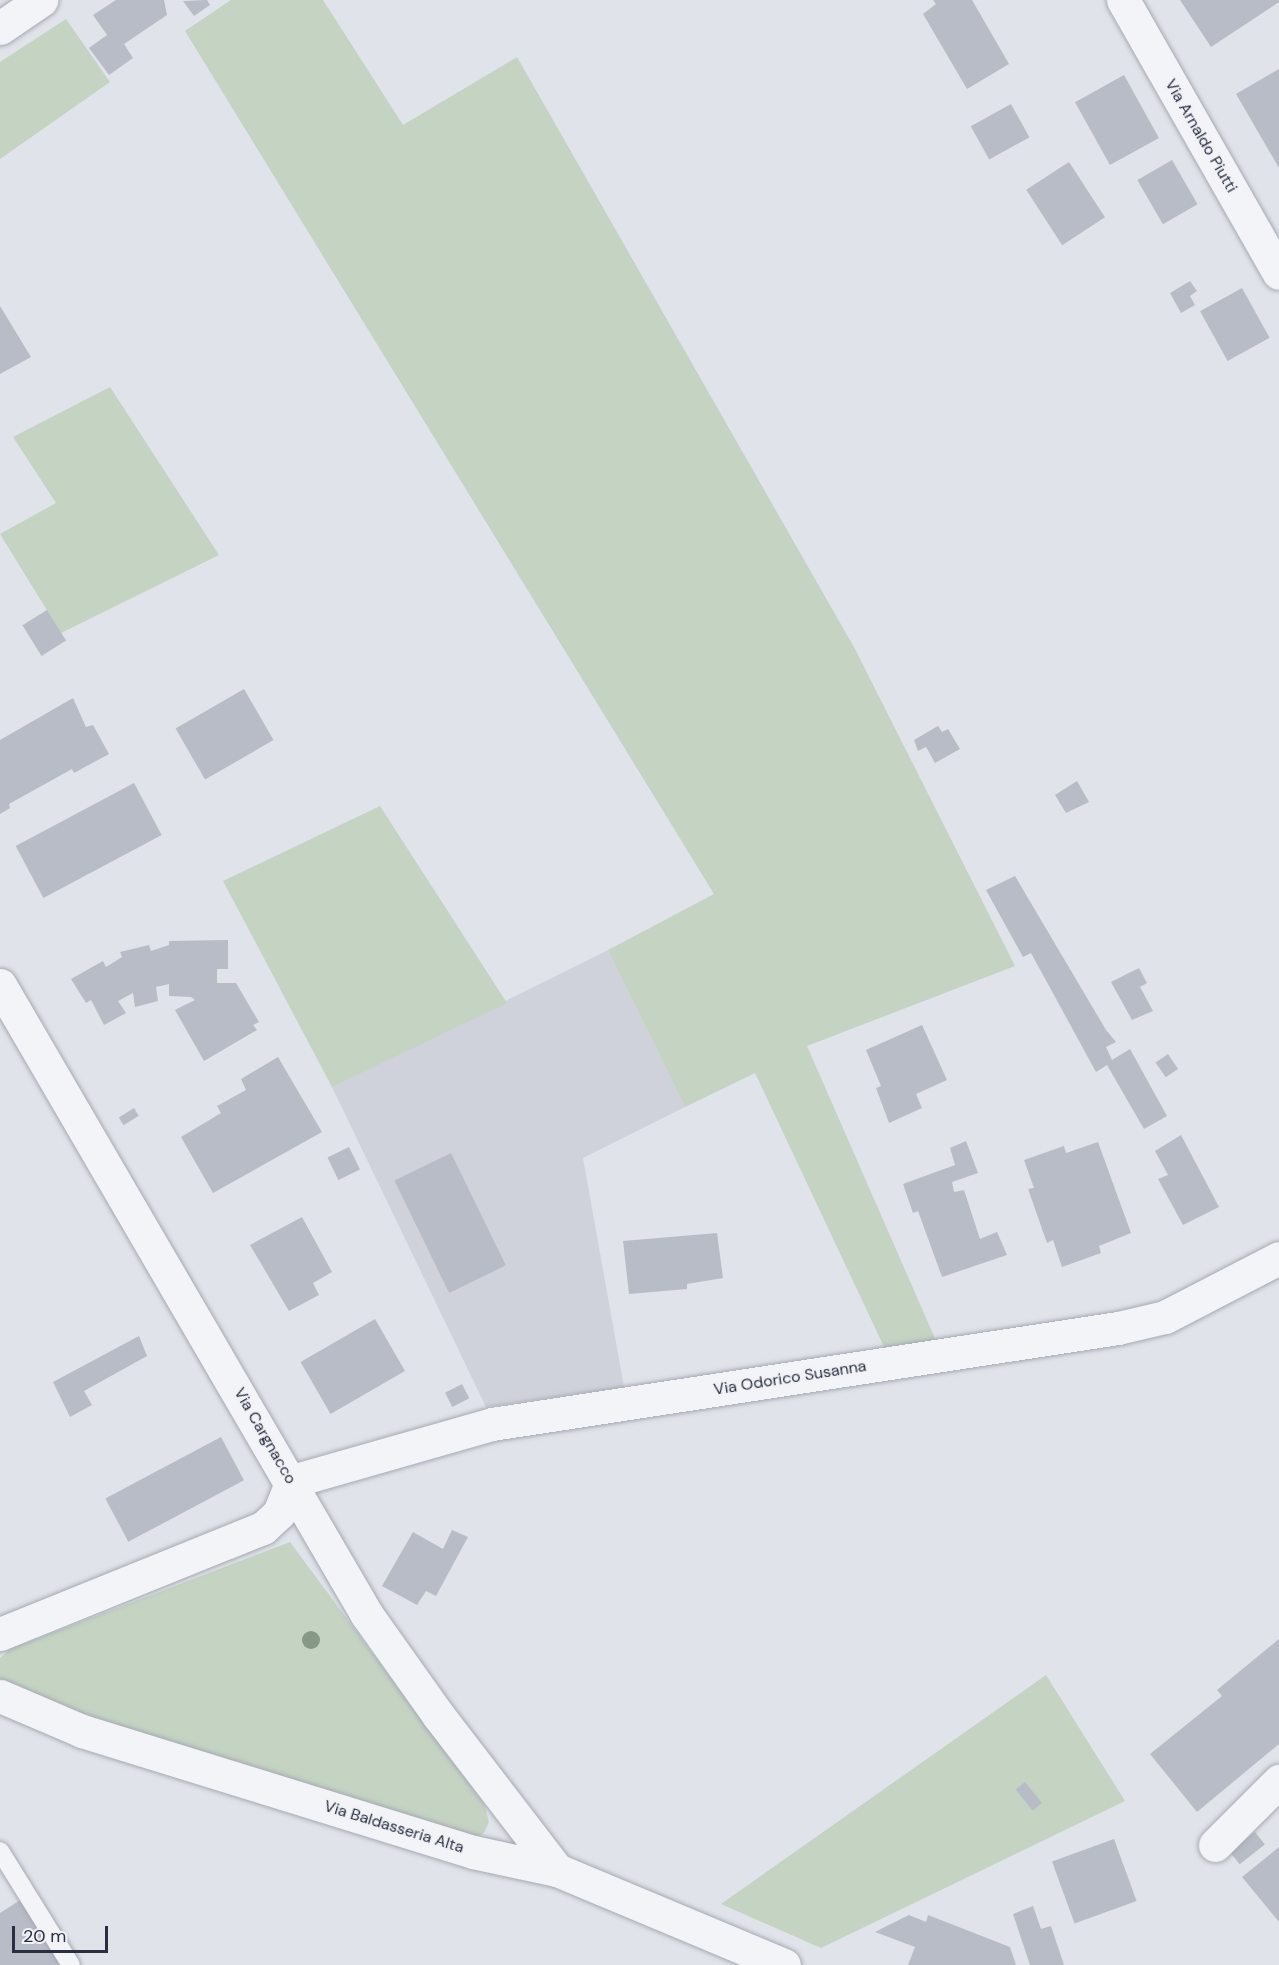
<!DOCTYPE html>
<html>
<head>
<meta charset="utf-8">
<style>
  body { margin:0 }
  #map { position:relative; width:1279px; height:1965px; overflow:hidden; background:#e0e3e9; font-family:"DM Sans",sans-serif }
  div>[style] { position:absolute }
  .built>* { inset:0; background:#cfd2db }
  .green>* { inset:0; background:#c4d3c2 }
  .building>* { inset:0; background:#b8bcc6; transform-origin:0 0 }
  .roads { filter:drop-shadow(0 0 2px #a5a9b3) drop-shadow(0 0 2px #a5a9b3) }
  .lane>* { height:18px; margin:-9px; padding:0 9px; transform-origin:9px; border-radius:9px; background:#f3f4f7 }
  .street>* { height:33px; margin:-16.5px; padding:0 16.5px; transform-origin:16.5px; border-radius:16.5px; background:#f3f4f7 }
  .trees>* { width:18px; height:18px; margin:-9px; border-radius:50%; background:#859987 }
  span { translate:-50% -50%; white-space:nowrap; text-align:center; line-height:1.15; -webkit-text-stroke:4.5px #f0f2f6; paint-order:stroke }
  .street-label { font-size:16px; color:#292f40 }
  .scale { position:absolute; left:12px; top:1926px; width:96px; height:27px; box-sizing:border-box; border:3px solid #292f40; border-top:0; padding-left:8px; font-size:18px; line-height:21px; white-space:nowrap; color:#292f40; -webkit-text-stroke:4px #f0f2f6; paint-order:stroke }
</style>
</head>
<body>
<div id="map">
  <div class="built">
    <div style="clip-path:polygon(608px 950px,685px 1107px,583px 1158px,624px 1387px,486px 1407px,332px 1087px)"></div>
  </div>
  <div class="green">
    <div style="clip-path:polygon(231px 0,323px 0,403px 125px,517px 57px,855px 649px,1015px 966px,807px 1046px,937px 1343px,886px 1351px,755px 1073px,685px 1107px,608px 950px,714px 894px,185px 31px)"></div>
    <div style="clip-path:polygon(66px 19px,110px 82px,0 159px,0 62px)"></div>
    <div style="clip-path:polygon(110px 387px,219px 555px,61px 633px,0 534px,56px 503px,13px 437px)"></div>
    <div style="clip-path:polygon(380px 806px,507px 1003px,332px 1087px,223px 881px)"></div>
    <div style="clip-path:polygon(290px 1542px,484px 1804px,489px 1822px,484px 1833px,476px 1837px,198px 1757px,0 1686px,0 1658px,10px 1649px)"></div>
    <div style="clip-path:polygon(1046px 1675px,1125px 1801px,821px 1948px,721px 1904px)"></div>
  </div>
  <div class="building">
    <div style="clip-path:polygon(116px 0,164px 0,167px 15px,124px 44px,133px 58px,109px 75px,89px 48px,107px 35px,93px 15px)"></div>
    <div style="clip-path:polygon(207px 0,210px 5px,194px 16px,183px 1px)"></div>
    <div style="clip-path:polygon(933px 0,972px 0,1009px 64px,967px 89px,923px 14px,936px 4px)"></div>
    <div style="clip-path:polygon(1180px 0,1279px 0,1279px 2px,1211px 47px)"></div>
    <div style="clip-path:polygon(1279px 69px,1279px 168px,1236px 94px)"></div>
    <div style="left:1124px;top:75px;width:72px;height:56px;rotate:61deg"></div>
    <div style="left:1011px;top:104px;width:38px;height:46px;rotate:61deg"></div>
    <div style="left:1172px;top:160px;width:51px;height:40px;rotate:60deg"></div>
    <div style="left:1069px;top:162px;width:66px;height:51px;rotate:57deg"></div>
    <div style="clip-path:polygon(1190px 281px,1197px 291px,1190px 296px,1195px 305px,1181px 313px,1170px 293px)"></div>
    <div style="left:1242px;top:288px;width:57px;height:48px;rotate:61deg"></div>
    <div style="clip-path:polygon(0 306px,31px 357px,0 374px)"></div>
    <div style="left:47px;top:610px;width:36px;height:29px;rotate:58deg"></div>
    <div style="left:244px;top:689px;width:59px;height:79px;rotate:60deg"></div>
    <div style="clip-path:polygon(73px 698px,86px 727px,93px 725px,109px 754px,74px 773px,72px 769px,9px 804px,10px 808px,0 814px,0 740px)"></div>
    <div style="clip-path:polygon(938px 726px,942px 732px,948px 729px,960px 749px,935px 763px,926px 747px,918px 751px,914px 740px)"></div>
    <div style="clip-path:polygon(1077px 781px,1089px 802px,1066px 813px,1055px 795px)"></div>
    <div style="left:134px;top:783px;width:59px;height:134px;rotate:62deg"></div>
    <div style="clip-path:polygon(1015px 876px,1106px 1030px,1116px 1042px,1106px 1047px,1112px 1060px,1130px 1049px,1167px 1116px,1144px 1129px,1107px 1065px,1096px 1072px,1031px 953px,1023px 957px,986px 890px)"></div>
    <div style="clip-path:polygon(228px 940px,228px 969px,217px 969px,217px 983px,236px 983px,259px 1022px,253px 1025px,257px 1030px,204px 1061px,175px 1010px,195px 1000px,191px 997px,169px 996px,169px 984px,156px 987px,158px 1001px,135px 1007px,133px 993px,118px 1001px,126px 1013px,104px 1025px,91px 1000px,86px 1003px,71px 979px,103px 961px,106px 967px,122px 957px,120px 952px,149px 945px,151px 951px,169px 945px,169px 941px)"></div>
    <div style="clip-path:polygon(1139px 968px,1147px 983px,1140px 987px,1153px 1011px,1132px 1020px,1111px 982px)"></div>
    <div style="clip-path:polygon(922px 1025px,947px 1080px,916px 1094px,922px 1108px,889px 1123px,876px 1088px,881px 1086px,866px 1050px)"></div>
    <div style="left:1168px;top:1054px;width:18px;height:15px;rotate:56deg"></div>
    <div style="clip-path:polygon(278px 1057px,322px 1132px,213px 1193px,181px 1137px,221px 1113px,217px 1106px,246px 1090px,241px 1079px)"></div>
    <div style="left:134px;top:1108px;width:9px;height:18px;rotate:58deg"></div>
    <div style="clip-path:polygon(1181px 1135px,1219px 1207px,1183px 1225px,1158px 1179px,1168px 1175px,1155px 1151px)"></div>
    <div style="clip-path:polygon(966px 1141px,978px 1173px,952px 1182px,954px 1192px,964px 1190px,980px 1239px,997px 1232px,1007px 1255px,942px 1277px,918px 1211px,913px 1213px,903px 1184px,955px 1165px,950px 1148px)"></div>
    <div style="clip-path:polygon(1098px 1142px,1131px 1233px,1099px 1246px,1101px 1253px,1062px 1267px,1053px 1240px,1047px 1243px,1028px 1189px,1034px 1188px,1024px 1160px,1064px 1146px,1066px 1153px)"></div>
    <div style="left:349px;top:1147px;width:25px;height:24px;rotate:64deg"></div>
    <div style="left:451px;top:1153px;width:125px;height:63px;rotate:64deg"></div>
    <div style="clip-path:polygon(302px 1217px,332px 1272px,313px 1283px,319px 1295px,289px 1311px,250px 1245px)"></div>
    <div style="clip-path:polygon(717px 1233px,723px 1278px,687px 1284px,687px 1289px,629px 1294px,623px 1241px)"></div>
    <div style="left:375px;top:1319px;width:60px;height:86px;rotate:60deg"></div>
    <div style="clip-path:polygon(139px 1336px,147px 1356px,84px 1391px,92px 1405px,70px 1417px,53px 1382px)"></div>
    <div style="left:462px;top:1384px;width:16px;height:19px;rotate:63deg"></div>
    <div style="left:221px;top:1437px;width:49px;height:131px;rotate:62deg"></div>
    <div style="clip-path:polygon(452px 1530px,468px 1537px,436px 1596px,426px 1591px,417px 1605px,382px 1586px,413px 1532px,443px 1549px)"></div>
    <div style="clip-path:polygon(1279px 1639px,1279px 1744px,1197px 1812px,1150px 1754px,1222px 1696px,1217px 1690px)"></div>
    <div style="left:1025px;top:1782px;width:27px;height:12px;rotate:51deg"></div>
    <div style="left:1255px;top:1832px;width:16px;height:32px;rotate:52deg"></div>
    <div style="left:1114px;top:1839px;width:66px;height:66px;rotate:70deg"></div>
    <div style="clip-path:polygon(1279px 1847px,1279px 1922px,1242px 1877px)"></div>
    <div style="clip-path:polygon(22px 1899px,63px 1965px,0 1965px,0 1913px)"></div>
    <div style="clip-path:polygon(1033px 1906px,1041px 1929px,1051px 1926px,1064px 1965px,1030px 1965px,1013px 1914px)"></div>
    <div style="clip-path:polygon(909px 1915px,926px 1922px,928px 1915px,1010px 1947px,1016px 1965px,908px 1965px,915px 1947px,875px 1932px)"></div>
  </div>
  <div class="roads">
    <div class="lane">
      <div style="left:0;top:1851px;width:134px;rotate:58.1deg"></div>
    </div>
    <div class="street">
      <div style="left:1123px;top:0;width:314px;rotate:60.3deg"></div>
      <div style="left:0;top:28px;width:50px;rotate:-34.3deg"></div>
      <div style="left:0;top:985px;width:729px;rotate:59.78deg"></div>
      <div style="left:367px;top:1615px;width:123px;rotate:54.6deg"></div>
      <div style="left:438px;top:1715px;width:195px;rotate:52.5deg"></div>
      <div style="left:292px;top:1481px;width:208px;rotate:-15.9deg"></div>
      <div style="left:492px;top:1424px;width:633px;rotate:-8.72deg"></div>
      <div style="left:1118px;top:1328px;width:48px;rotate:-13.2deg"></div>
      <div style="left:1165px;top:1317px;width:128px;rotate:-27.4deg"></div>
      <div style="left:0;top:1634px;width:284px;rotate:-22deg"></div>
      <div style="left:263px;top:1528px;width:22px;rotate:-43deg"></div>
      <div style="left:279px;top:1513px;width:35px;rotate:-68deg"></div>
      <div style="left:0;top:1696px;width:89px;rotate:23.1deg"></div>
      <div style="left:82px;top:1731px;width:409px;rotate:17.2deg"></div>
      <div style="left:473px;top:1852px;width:86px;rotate:12.1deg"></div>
      <div style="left:557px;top:1870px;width:246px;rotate:22.7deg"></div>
      <div style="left:1215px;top:1845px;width:91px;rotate:-45deg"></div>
    </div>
  </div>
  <div class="trees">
    <div style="left:311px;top:1640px"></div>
  </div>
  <div class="street-label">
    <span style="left:1201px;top:136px;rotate:60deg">Via Arnaldo Piutti</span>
    <span style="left:790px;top:1378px;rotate:-9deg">Via Odorico Susanna</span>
    <span style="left:265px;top:1436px;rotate:60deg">Via Cargnacco</span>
    <span style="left:394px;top:1827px;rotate:17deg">Via Baldasseria Alta</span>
  </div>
  <div class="scale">20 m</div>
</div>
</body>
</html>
